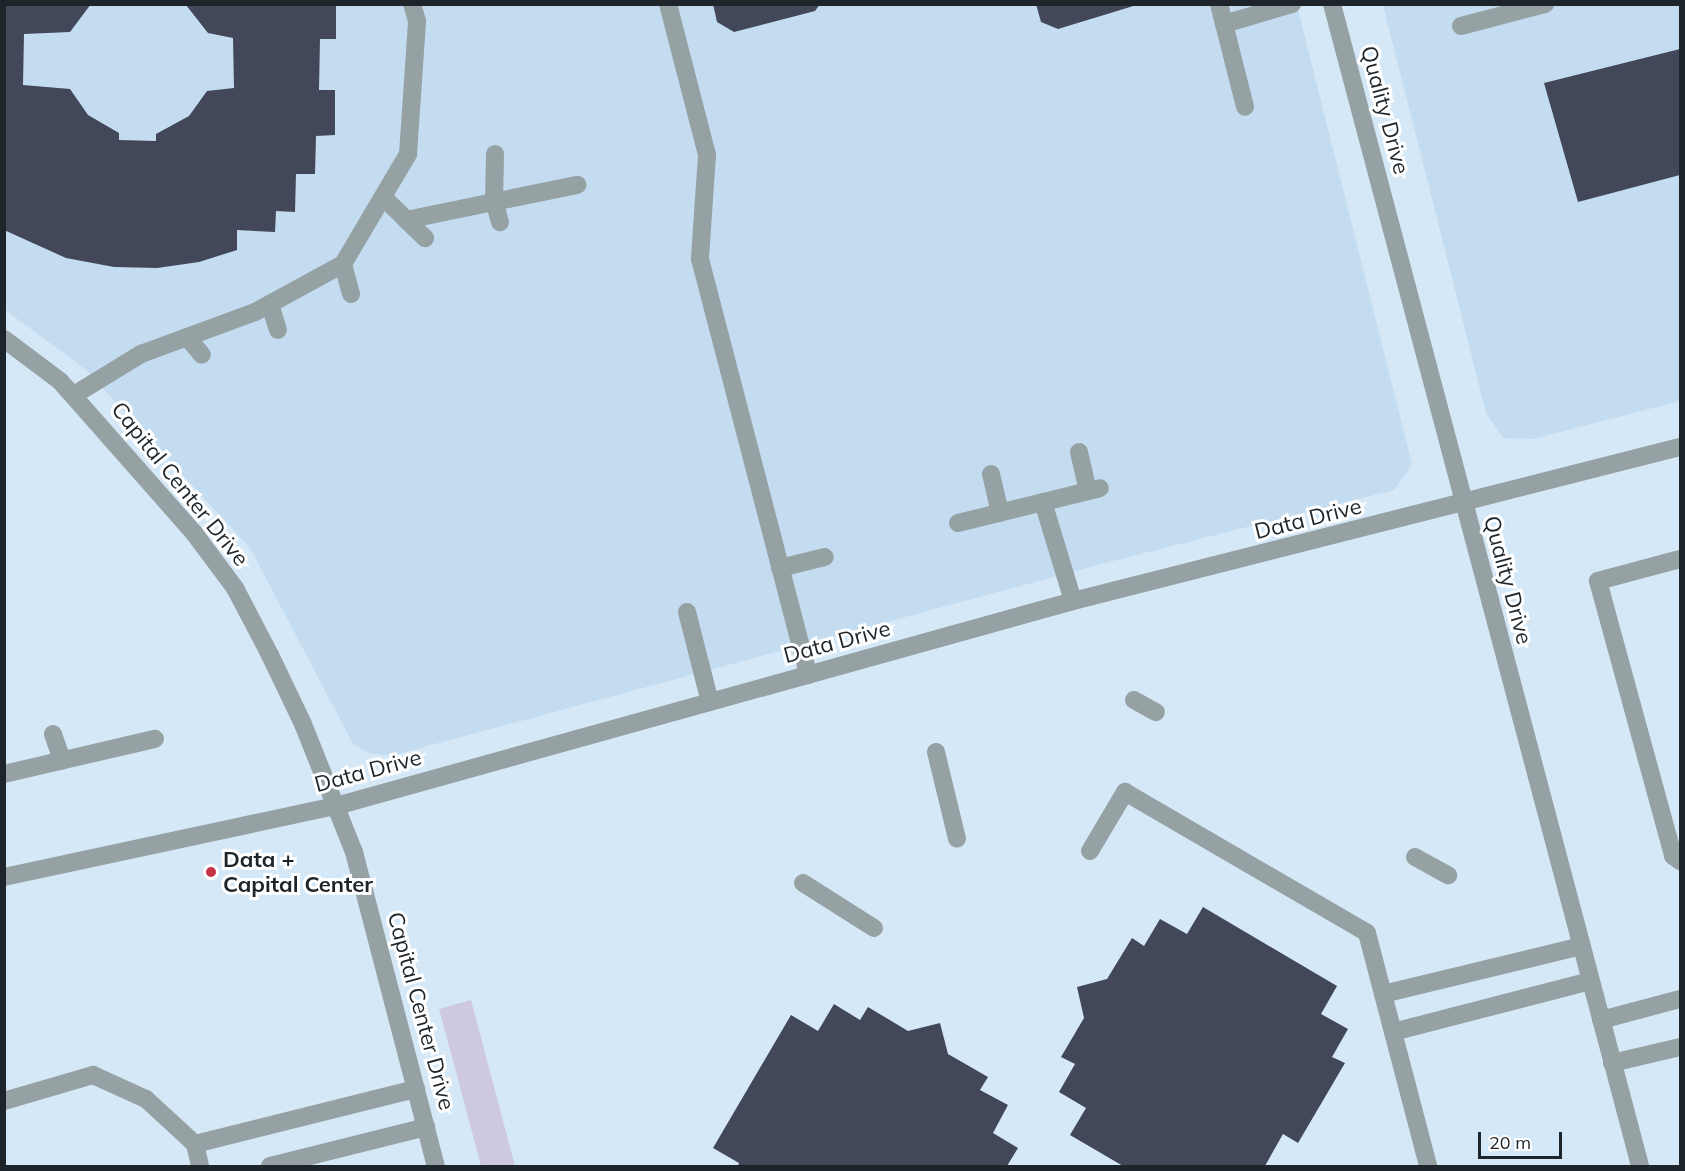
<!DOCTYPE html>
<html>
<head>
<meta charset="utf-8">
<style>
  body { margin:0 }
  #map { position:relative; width:1685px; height:1171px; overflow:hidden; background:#d5e8f7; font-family:Mulish,sans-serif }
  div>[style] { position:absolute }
  .built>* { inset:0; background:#c3dcf0 }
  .green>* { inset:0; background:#cec8e2 }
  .building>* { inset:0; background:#424859 }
  .minor>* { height:18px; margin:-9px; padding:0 9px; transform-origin:9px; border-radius:9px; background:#96a1a4 }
  .dots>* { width:16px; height:16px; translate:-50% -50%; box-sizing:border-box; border:3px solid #fff; border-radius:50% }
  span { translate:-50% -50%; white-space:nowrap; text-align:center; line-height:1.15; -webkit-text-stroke:6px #fff; paint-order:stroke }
  .street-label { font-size:22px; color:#1e252a }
  .poi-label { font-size:22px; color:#1e252a; font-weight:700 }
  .left { translate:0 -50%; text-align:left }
  .frame { position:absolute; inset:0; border:6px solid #1e252a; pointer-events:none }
  .scale { position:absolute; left:1478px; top:1132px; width:84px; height:27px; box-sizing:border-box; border:3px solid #1e252a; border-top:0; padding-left:8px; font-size:18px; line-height:21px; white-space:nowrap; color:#1e252a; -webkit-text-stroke:4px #fff; paint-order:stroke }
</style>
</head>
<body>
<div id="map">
  <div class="built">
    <div style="clip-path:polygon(4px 5px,1297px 5px,1412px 464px,1394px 490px,1109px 562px,391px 756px,369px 753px,353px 744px,250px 548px,85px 369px,5px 310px)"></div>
    <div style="clip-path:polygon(1383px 5px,1680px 5px,1680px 401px,1533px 439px,1503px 438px,1486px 413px)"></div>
  </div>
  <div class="green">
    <div style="clip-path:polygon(471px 1000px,515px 1166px,481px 1166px,455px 1068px,439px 1009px)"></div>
  </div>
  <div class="building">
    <div style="clip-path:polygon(4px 4px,91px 4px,70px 32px,24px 34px,23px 85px,70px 89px,88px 115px,119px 133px,119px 140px,156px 141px,156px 134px,189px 116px,207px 91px,234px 88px,233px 38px,208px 33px,186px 5px,336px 5px,336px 39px,320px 39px,319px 90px,335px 90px,335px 135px,316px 136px,315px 174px,296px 174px,295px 212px,276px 211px,275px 232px,237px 230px,237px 250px,199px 262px,157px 268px,114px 267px,66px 258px,4px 230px)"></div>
    <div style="clip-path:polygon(713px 4px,820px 4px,815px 11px,734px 32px,717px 22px)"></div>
    <div style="clip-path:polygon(1036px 4px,1140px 4px,1058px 29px,1041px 22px)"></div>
    <div style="clip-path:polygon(1680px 49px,1680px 175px,1578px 202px,1544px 83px)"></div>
    <div style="clip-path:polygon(1203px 907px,1337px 986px,1321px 1014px,1348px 1029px,1332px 1057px,1345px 1063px,1298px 1143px,1283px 1134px,1265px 1166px,1123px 1166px,1070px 1135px,1086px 1108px,1059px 1092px,1075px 1064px,1061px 1057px,1084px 1018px,1077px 987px,1107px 979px,1132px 938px,1144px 946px,1160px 919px,1187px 934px)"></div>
    <div style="clip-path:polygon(834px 1004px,860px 1020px,868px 1007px,908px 1031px,940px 1023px,948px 1054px,988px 1077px,980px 1090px,1008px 1105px,993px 1133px,1018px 1148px,1007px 1166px,738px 1166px,739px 1163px,713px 1148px,791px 1015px,818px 1031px)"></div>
  </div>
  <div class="minor">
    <div style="left:668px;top:4px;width:156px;rotate:75.5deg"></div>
    <div style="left:707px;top:155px;width:104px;rotate:93.9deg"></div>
    <div style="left:700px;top:259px;width:430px;rotate:75.4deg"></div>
    <div style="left:1219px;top:4px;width:106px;rotate:75.8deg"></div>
    <div style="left:1332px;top:4px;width:1202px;rotate:75.15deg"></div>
    <div style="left:1224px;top:24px;width:71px;rotate:-16.4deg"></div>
    <div style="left:1461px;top:26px;width:87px;rotate:-14.7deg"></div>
    <div style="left:495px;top:154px;width:46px;rotate:91.2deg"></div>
    <div style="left:494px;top:200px;width:23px;rotate:75deg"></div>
    <div style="left:383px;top:197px;width:59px;rotate:44.3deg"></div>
    <div style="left:406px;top:220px;width:175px;rotate:-11.6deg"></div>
    <div style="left:343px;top:264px;width:31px;rotate:75deg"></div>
    <div style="left:270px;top:304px;width:27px;rotate:73deg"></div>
    <div style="left:187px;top:337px;width:23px;rotate:50deg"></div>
    <div style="left:4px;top:339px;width:70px;rotate:36.9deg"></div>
    <div style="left:60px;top:381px;width:203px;rotate:48.6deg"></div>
    <div style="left:194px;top:533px;width:69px;rotate:53.3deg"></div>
    <div style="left:235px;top:588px;width:76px;rotate:62.4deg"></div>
    <div style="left:270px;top:655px;width:76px;rotate:64.4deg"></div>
    <div style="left:303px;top:724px;width:138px;rotate:68.3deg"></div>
    <div style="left:354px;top:852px;width:325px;rotate:75.4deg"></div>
    <div style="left:74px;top:395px;width:79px;rotate:-31.5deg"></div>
    <div style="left:141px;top:354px;width:121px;rotate:-20.2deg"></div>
    <div style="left:255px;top:312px;width:100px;rotate:-28.6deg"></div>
    <div style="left:343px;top:264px;width:128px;rotate:-59.4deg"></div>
    <div style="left:408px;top:154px;width:133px;rotate:-86.1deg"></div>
    <div style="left:417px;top:21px;width:18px;rotate:-106deg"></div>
    <div style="left:1079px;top:452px;width:40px;rotate:77deg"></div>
    <div style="left:991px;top:474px;width:40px;rotate:77deg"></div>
    <div style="left:1043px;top:502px;width:103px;rotate:73.1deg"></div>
    <div style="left:958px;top:523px;width:146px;rotate:-13.8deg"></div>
    <div style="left:1680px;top:559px;width:85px;rotate:165deg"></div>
    <div style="left:1598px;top:581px;width:285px;rotate:74.7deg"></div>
    <div style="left:1673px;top:856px;width:9px;rotate:36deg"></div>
    <div style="left:780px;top:568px;width:46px;rotate:-13.7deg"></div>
    <div style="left:687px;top:612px;width:93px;rotate:75.7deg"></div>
    <div style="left:1134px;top:700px;width:25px;rotate:29deg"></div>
    <div style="left:53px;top:734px;width:28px;rotate:71deg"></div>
    <div style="left:936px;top:752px;width:89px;rotate:76.4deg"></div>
    <div style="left:4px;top:774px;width:155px;rotate:-13.1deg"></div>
    <div style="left:1090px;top:851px;width:69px;rotate:-59.3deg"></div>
    <div style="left:1125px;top:792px;width:280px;rotate:30.2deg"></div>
    <div style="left:1367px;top:933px;width:241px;rotate:75.3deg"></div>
    <div style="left:1415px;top:857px;width:38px;rotate:29deg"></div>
    <div style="left:4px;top:877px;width:340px;rotate:-12.1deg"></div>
    <div style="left:336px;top:806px;width:765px;rotate:-15.54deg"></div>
    <div style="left:1073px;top:601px;width:626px;rotate:-14.24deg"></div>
    <div style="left:803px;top:883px;width:84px;rotate:32.4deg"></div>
    <div style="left:1383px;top:994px;width:204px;rotate:-13.6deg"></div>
    <div style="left:1601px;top:1020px;width:82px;rotate:-14.9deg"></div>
    <div style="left:1393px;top:1032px;width:203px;rotate:-14.5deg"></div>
    <div style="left:1612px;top:1063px;width:70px;rotate:-13.2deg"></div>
    <div style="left:4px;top:1101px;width:93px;rotate:-16.3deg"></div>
    <div style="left:93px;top:1075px;width:58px;rotate:24.4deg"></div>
    <div style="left:146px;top:1099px;width:67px;rotate:42.6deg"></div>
    <div style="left:195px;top:1144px;width:23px;rotate:77deg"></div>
    <div style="left:195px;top:1144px;width:228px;rotate:-14deg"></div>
    <div style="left:270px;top:1166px;width:161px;rotate:-14deg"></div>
  </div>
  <div class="dots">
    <div style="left:211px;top:872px;background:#c33346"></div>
  </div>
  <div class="street-label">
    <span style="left:1385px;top:110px;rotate:75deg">Quality Drive</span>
    <span style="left:180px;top:484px;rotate:51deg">Capital Center Drive</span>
    <span style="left:1308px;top:519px;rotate:-14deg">Data Drive</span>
    <span style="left:1508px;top:580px;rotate:75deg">Quality Drive</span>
    <span style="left:837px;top:642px;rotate:-15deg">Data Drive</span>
    <span style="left:368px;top:771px;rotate:-15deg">Data Drive</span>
    <span style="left:421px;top:1011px;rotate:75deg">Capital Center Drive</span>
  </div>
  <div class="poi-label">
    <span class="left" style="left:223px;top:872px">Data +<br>Capital Center</span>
  </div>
  <div class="frame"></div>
  <div class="scale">20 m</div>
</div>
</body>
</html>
